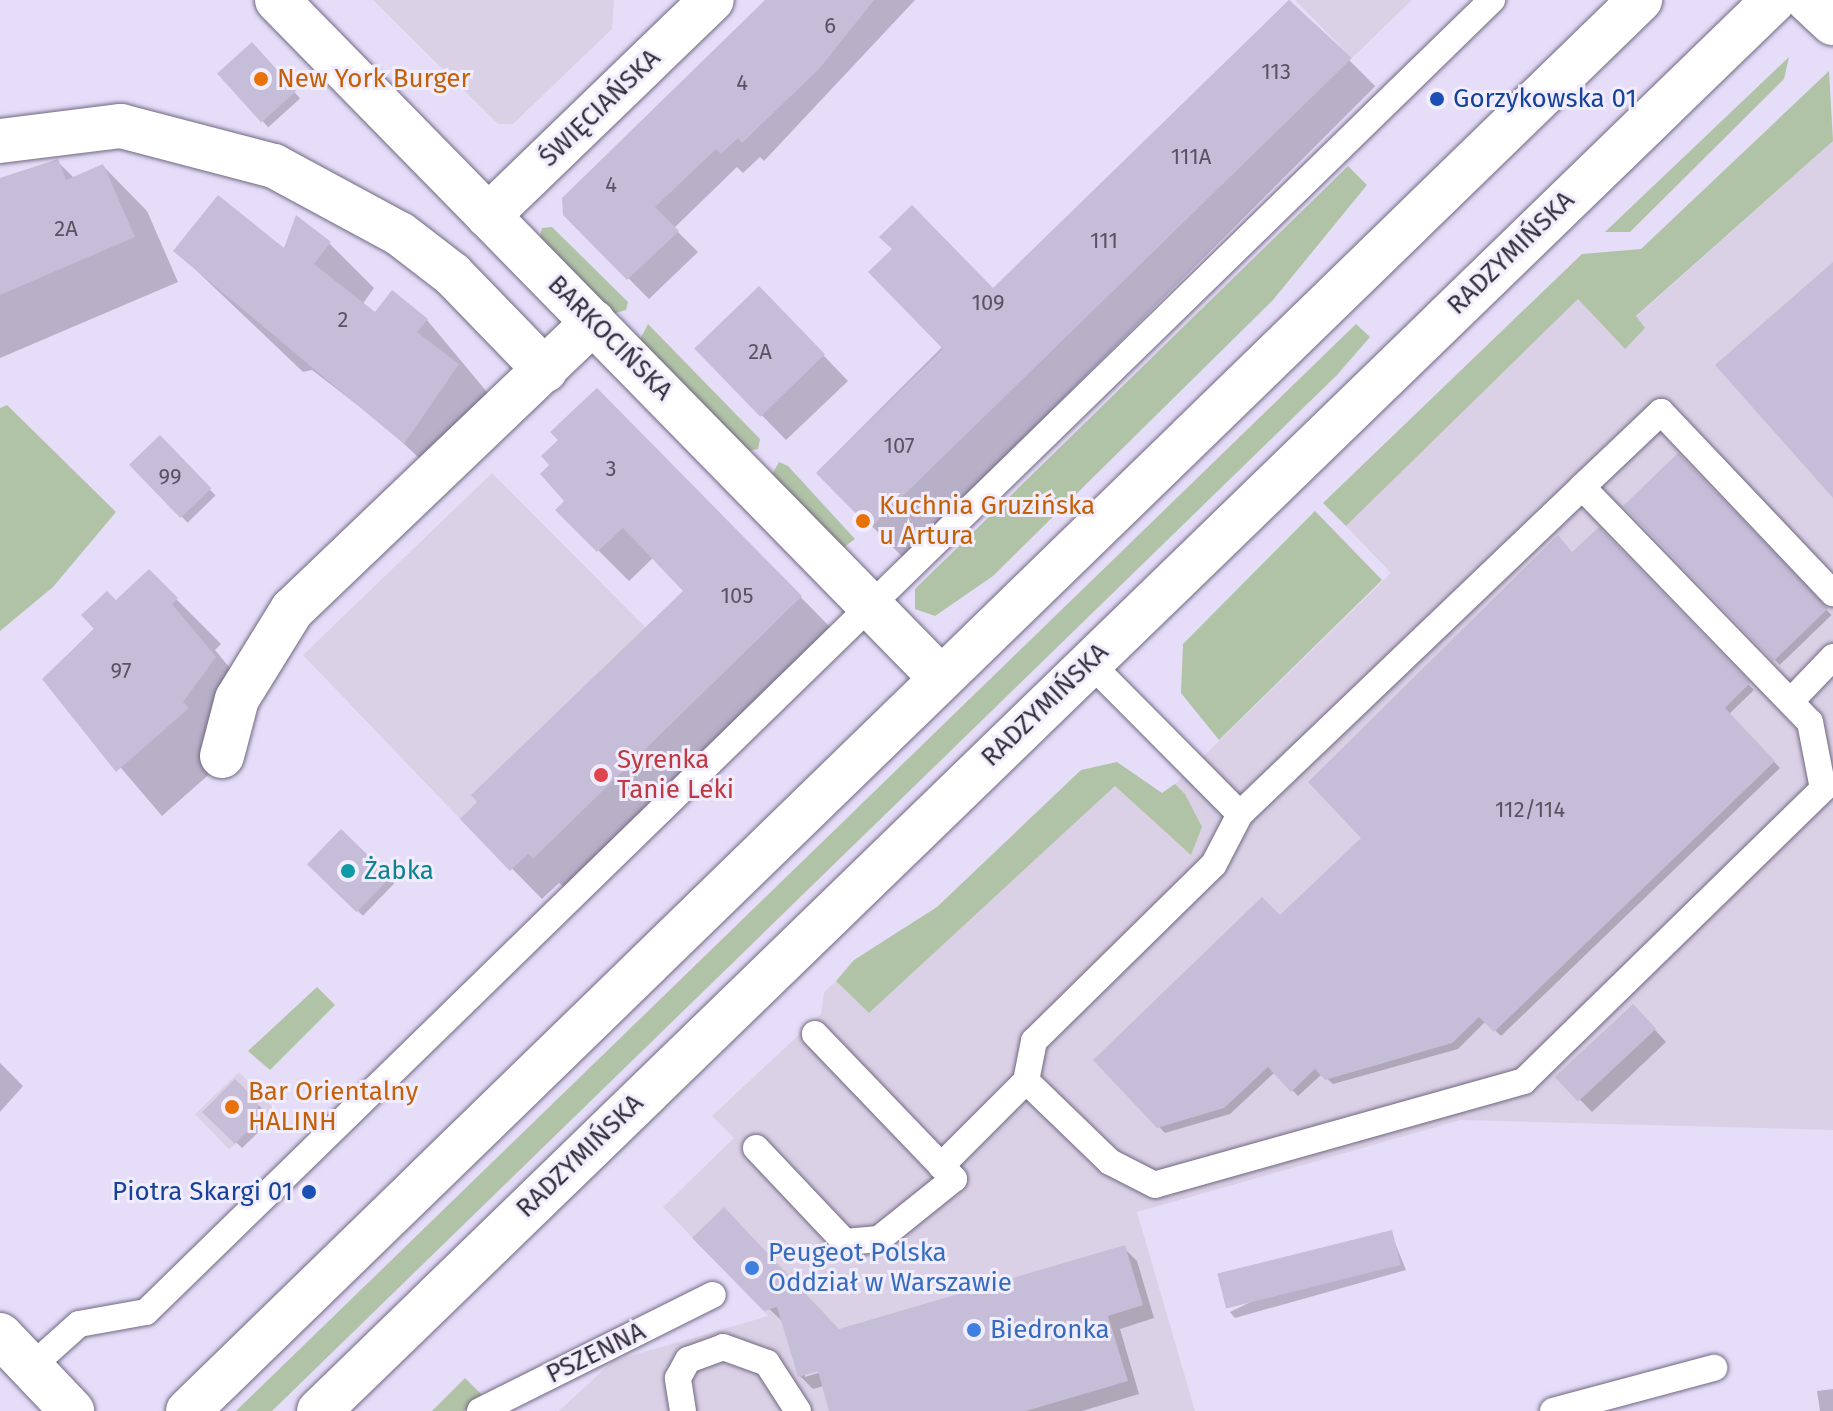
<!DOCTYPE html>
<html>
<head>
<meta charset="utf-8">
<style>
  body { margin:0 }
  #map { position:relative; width:1833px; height:1411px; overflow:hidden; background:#e6ddf9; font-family:"Fira Sans",sans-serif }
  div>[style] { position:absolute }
  .commercial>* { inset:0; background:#dbd1e6; transform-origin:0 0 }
  .green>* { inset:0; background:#b1c3a6 }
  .shadow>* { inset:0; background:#0003; transform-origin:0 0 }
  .building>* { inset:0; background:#c6bdd8; transform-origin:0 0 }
  .roads { filter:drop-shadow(0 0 2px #706880) drop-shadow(0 0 2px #706880) }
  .lane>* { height:26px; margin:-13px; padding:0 13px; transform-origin:13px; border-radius:13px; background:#fff }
  .street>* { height:44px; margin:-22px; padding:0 22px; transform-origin:22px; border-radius:22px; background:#fff }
  .secondary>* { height:44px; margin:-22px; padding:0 22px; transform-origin:22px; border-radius:22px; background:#fff }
  .dots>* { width:22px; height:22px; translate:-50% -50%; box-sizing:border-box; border:4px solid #f2edfd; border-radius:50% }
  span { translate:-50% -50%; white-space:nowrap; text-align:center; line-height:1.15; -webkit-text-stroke:6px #f2edfd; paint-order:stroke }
  .number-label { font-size:22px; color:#595463 }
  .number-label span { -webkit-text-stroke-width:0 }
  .food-label { font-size:26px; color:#c56008 }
  .left { translate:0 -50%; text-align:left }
  .transit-label { font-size:26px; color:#164399 }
  .right { translate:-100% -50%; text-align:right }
  .street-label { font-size:26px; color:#35313c }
  .health-label { font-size:26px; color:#be3a42 }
  .culture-label { font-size:26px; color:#0d838f }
  .shop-label { font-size:26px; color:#366cbe }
</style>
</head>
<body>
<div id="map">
  <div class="commercial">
    <div style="clip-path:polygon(373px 0,614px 0,612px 29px,513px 124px,498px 124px)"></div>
    <div style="clip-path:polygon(1295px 0,1412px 0,1352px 58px)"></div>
    <div style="clip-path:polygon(1833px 141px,1833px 1130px,1461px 1120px,1137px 1212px,1195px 1411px,559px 1411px,613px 1361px,768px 1316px,663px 1207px,734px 1138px,712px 1116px,821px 1014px,824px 992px,836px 981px,869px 1013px,1115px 786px,1162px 793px,1175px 784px,1391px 573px,1346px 526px,1578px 299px,1624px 348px,1636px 317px)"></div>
    <div style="clip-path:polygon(492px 473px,646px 628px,688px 707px,533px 859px,527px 854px,510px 871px,303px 655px)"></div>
    <div style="left:239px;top:1072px;width:49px;height:61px;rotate:46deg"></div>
  </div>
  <div class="green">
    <div style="clip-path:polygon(1789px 57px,1784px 79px,1630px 232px,1605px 232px)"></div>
    <div style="clip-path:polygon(1829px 71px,1833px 141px,1636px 316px,1645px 328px,1625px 349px,1578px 299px,1346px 526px,1323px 503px,1582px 254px,1641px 249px)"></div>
    <div style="clip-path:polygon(1348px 166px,1367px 185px,1273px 300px,993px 576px,935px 616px,915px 609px,915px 589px)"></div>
    <div style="clip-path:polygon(552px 227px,628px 302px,626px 310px,612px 314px,539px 240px,542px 228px)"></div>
    <div style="clip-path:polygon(648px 324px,760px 439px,758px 449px,747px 451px,639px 341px)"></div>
    <div style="clip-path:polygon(1356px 324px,1370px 337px,1337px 375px,272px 1411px,236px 1411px)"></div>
    <div style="clip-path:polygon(7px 405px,116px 512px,53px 587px,0 631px,0 408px)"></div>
    <div style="clip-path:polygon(779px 462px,788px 466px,855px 539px,843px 548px,771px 476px)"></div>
    <div style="clip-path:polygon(1315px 511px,1382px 580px,1219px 740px,1181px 693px,1183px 644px)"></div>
    <div style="clip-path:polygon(1117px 762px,1162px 793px,1175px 784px,1185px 794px,1202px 827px,1191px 855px,1115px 786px,869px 1013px,836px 981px,854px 960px,937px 907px,1081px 770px)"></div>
    <div style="clip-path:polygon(317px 987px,335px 1005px,270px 1070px,248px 1051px)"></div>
    <div style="clip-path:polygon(465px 1378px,483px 1396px,464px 1411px,432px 1411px)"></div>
  </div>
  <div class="shadow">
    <div style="clip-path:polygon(769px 0,915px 0,764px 161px,760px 157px,743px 173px,737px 167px,674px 228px,698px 252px,649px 299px,565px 214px)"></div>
    <div style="left:1289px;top:0;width:122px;height:667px;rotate:45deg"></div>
    <div style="left:252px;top:45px;width:72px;height:43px;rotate:48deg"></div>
    <div style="clip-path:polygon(57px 161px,74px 178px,103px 166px,147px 211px,178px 282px,0 358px,0 217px)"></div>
    <div style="clip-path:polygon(330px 244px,374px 288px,362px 305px,375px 315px,427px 320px,502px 410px,450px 487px,386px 427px,312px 370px,303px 372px,176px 251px,285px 252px)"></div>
    <div style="clip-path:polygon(783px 313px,848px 381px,786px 440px,697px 349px)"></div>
    <div style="clip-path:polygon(597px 390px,830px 627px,564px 887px,559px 883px,542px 899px,463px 819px,686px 591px,654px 557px,629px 581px,558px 510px,567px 501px,552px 465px)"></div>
    <div style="left:160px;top:438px;width:80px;height:39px;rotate:46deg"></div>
    <div style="left:1678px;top:456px;width:221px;height:72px;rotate:46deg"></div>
    <div style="clip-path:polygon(1599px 530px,1754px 690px,1729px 714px,1780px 768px,1501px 1036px,1486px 1021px,1458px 1049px,1333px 1084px,1322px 1074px,1298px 1096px,1275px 1072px,1230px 1114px,1165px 1133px,1095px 1060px,1280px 918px,1364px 838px)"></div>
    <div style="clip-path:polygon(149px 572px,221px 644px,215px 650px,259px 703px,232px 754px,162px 816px,45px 679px)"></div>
    <div style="left:341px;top:832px;width:74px;height:45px;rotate:44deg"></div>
    <div style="clip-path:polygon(1645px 1019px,1666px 1042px,1592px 1112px,1558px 1077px)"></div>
    <div style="clip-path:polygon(0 1063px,23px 1086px,0 1112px)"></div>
    <div style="clip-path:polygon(235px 1082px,263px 1110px,263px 1128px,242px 1148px,205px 1112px)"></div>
    <div style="clip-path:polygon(1391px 1233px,1406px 1270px,1235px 1318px,1230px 1312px)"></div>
    <div style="clip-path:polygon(evenodd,695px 1238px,839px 1331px,1124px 1248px,1137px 1261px,1154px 1318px,1120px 1329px,1139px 1394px,1082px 1411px,831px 1411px,824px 1386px,813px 1389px,800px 1376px,783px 1322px,695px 1238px,827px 1366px,828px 1370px,805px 1377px,805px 1373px,827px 1366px)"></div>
    <div style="clip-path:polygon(1833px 1389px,1833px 1411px,1820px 1411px,1817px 1391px)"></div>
  </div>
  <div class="building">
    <div style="clip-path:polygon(765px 0,874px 0,819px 69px,742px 143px,738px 138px,721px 154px,716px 149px,655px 207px,679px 231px,627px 280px,563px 215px,562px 198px)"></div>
    <div style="clip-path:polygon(1289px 0,1352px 58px,870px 528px,816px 473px,943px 349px,868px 272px,892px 249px,879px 237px,912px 205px,993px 288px)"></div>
    <div style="left:252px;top:42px;width:66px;height:47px;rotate:48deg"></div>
    <div style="clip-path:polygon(58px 159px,66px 180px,103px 164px,135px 237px,0 295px,0 178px)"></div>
    <div style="clip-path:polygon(218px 195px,284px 248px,296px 215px,331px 242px,314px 264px,375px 312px,392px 290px,428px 319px,417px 332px,459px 364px,404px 444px,173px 251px)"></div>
    <div style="clip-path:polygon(1833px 262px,1833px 498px,1715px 365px)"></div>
    <div style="left:759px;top:286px;width:95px;height:90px;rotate:46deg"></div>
    <div style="clip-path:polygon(597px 388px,802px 596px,533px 859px,528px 854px,510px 871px,460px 819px,477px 802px,471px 795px,683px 591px,623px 528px,597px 552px,555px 510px,564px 501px,540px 474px,549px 465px,541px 456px,558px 440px,550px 432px)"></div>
    <div style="left:160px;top:435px;width:74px;height:43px;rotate:46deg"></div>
    <div style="left:1678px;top:453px;width:216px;height:76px;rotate:46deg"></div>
    <div style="clip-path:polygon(1599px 527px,1750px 683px,1725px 708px,1775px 761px,1494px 1032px,1479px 1017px,1452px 1043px,1325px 1080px,1315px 1069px,1291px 1092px,1268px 1067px,1224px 1108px,1157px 1128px,1093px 1060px,1262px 897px,1280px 915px,1361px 838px,1308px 782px,1558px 535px,1572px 552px)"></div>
    <div style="clip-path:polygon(149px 569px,178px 598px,172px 604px,216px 657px,183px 702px,189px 708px,116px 772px,42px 679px,94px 629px,81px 615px,107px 591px,116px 600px)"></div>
    <div style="left:341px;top:829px;width:69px;height:49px;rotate:44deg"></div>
    <div style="left:1633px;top:1004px;width:34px;height:107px;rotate:47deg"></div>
    <div style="clip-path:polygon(235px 1079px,258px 1102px,258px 1121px,235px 1144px,202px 1112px)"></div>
    <div style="clip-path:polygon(724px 1207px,839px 1329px,1125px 1245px,1143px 1305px,1108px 1316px,1128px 1381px,1026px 1411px,829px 1411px,818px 1371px,798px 1377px,777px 1307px,764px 1311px,692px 1238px)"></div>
    <div style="left:1392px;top:1230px;width:36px;height:180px;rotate:76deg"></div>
  </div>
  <div class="roads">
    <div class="lane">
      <div style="left:1582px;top:487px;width:327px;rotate:45.9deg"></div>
      <div style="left:1810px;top:722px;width:68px;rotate:79deg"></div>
      <div style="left:1823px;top:789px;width:418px;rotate:135.7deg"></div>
      <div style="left:1524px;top:1081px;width:383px;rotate:164.3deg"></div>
      <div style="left:1155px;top:1185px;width:51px;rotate:-152.9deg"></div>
      <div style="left:1110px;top:1162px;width:117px;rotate:-136deg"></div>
      <div style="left:1026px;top:1081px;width:41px;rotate:-78.7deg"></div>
      <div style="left:1034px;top:1041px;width:252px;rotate:-44.5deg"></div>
      <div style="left:1214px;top:864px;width:56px;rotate:-62.5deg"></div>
      <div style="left:1240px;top:814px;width:473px;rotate:-43.7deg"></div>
      <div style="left:1582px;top:487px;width:109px;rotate:-43.5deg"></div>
      <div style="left:1661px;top:412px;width:250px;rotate:46.5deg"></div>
      <div style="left:1089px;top:662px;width:214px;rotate:45.2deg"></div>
      <div style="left:1791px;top:701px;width:61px;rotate:-46.3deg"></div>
      <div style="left:756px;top:1148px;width:129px;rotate:46.6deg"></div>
      <div style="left:845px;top:1242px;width:34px;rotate:-5deg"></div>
      <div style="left:879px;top:1239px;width:96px;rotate:-38.7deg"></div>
      <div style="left:954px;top:1179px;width:201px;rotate:-133.8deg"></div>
      <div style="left:941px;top:1166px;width:120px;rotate:-45deg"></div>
      <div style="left:31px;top:1367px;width:64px;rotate:-41.9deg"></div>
      <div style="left:79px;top:1324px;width:68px;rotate:-10.2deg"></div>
      <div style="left:146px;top:1312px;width:1880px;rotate:-44.27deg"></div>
      <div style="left:480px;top:1411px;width:260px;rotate:-26.5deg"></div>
      <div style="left:683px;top:1411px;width:33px;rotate:-99deg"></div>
      <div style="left:678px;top:1378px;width:21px;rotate:-61deg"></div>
      <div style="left:688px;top:1360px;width:37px;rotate:-20deg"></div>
      <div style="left:723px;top:1347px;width:47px;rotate:20deg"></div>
      <div style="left:767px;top:1363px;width:57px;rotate:57.1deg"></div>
      <div style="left:1553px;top:1411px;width:167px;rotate:-15deg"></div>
    </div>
    <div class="street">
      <div style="left:277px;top:0;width:949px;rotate:45.6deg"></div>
      <div style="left:1808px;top:0;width:34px;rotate:43deg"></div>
      <div style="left:0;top:141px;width:122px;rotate:-7.1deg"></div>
      <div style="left:121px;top:126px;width:158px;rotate:14.7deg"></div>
      <div style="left:274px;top:166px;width:143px;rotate:28.4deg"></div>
      <div style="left:400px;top:234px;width:66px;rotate:37.6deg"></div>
      <div style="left:452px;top:274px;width:134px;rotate:45.9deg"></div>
      <div style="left:488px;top:216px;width:311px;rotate:-44deg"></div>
      <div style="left:222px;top:756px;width:59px;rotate:-75.3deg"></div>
      <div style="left:237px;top:699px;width:105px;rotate:-58.3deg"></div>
      <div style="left:292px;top:610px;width:417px;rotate:-43.7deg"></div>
      <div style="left:0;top:1335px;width:105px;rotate:46.5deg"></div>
    </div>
    <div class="secondary">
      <div style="left:188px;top:1411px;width:2025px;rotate:-44.18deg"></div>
      <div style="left:319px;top:1411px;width:2027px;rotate:-44.12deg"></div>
    </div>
  </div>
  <div class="dots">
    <div style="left:261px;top:79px;background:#e8710a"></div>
    <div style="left:1437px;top:99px;background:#1a4fb4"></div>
    <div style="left:863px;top:521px;background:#e8710a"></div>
    <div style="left:601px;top:775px;background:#e0444e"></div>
    <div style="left:348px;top:871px;background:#0f9aa8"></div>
    <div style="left:232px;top:1107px;background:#e8710a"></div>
    <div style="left:309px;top:1192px;background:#1a4fb4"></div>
    <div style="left:752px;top:1268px;background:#3f7fe0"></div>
    <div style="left:974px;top:1330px;background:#3f7fe0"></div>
  </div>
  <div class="number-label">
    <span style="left:830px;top:26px">6</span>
    <span style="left:1276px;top:72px">113</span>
    <span style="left:742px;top:83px">4</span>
    <span style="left:1191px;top:157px">111A</span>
    <span style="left:611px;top:185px">4</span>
    <span style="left:66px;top:229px">2A</span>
    <span style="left:1104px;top:241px">111</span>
    <span style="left:988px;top:303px">109</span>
    <span style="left:343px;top:320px">2</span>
    <span style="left:760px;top:352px">2A</span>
    <span style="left:899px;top:446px">107</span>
    <span style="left:611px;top:469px">3</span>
    <span style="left:170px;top:477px">99</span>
    <span style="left:737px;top:596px">105</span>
    <span style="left:121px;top:671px">97</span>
    <span style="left:1530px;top:810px">112/114</span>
  </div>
  <div class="food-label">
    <span class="left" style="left:277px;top:79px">New York Burger</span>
    <span class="left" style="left:879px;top:521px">Kuchnia Gruzińska<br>u Artura</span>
    <span class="left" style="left:248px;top:1107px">Bar Orientalny<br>HALINH</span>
  </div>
  <div class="transit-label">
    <span class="left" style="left:1453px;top:99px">Gorzykowska 01</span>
    <span class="right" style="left:293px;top:1192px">Piotra Skargi 01</span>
  </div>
  <div class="street-label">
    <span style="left:600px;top:108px;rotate:-44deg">ŚWIĘCIAŃSKA</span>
    <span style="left:1511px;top:253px;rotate:-44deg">RADZYMIŃSKA</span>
    <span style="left:610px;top:338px;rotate:45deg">BARKOCIŃSKA</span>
    <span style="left:1045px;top:705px;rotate:-44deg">RADZYMIŃSKA</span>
    <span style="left:580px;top:1156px;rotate:-44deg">RADZYMIŃSKA</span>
    <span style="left:596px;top:1353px;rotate:-26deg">PSZENNA</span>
  </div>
  <div class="health-label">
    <span class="left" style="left:617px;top:775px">Syrenka<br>Tanie Leki</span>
  </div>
  <div class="culture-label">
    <span class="left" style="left:364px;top:871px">Żabka</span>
  </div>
  <div class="shop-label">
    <span class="left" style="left:768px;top:1268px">Peugeot Polska<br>Oddział w Warszawie</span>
    <span class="left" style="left:990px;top:1330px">Biedronka</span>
  </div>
</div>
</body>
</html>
